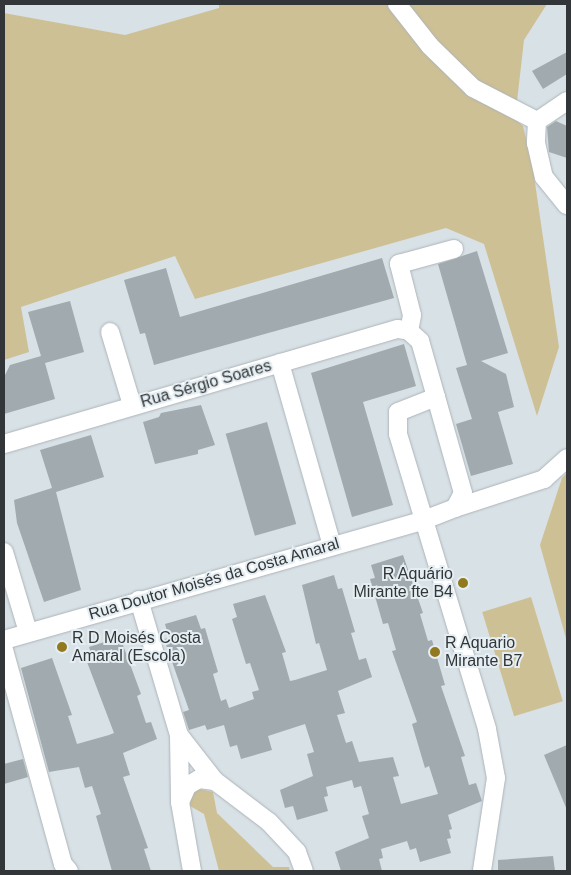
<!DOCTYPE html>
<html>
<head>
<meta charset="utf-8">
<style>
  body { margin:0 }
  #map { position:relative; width:571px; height:875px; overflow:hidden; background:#d8e1e6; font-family:Arial,sans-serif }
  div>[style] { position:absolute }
  .green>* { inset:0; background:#cec095; transform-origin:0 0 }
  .building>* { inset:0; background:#a1aaae; transform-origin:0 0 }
  .roads { filter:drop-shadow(0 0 1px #acb4b9) drop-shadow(0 0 1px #acb4b9) }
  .minor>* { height:18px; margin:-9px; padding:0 9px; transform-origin:9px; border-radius:9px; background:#fff }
  .dots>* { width:14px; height:14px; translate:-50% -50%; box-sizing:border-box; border:2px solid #e5eef3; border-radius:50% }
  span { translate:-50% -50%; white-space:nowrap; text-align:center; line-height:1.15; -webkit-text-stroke:4px #e5eef3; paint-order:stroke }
  .street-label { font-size:16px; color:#323638 }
  .poi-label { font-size:16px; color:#323638 }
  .right { translate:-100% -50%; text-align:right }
  .left { translate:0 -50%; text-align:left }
  .frame { position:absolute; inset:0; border:5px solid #323638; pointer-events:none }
</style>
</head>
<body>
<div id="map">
  <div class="green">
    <div style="clip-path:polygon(219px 4px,547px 4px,524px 40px,515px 119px,523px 126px,532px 162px,559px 347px,537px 416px,484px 244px,446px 228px,195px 299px,175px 256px,21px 307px,29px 352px,4px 360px,4px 13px,125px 35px,219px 8px)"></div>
    <div style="clip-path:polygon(567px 473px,567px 642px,540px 545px,562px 478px)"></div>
    <div style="left:531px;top:597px;width:109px;height:51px;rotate:73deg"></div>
    <div style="clip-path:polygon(195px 788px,213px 792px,217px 813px,273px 867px,289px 867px,290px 871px,219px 871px,204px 814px,190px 806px,188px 800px)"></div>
  </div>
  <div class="building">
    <div style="clip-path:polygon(567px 52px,567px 74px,543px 89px,532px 71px)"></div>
    <div style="clip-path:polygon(556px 121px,567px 126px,567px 158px,549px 152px,547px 127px)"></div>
    <div style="clip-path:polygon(477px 251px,508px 353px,481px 361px,506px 374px,514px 407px,498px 412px,513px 464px,471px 476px,456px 424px,472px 419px,456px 368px,467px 365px,438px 264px)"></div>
    <div style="clip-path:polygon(382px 258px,394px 298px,154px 365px,145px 333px,140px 334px,124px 280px,166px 268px,180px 317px)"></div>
    <div style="clip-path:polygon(70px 301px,84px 352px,45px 363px,55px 399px,4px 414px,4px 377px,10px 365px,41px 356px,28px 312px)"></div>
    <div style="clip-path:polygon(404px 344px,416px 386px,363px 402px,393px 505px,352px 517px,311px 373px)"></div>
    <div style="clip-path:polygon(201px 405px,215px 445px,198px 450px,198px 454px,155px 464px,143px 422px,159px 417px,161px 413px)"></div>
    <div style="left:267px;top:422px;width:106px;height:43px;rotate:74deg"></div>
    <div style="clip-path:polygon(91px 435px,104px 477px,56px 492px,81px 590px,44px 602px,17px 523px,14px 500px,52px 488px,40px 450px)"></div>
    <div style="clip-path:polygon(403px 555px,423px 613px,420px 614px,428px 641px,432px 640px,445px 685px,441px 686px,465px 756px,461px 757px,469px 785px,476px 783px,482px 801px,448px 815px,452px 829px,449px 830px,451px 838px,447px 839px,451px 853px,420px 862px,416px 848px,410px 850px,407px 841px,381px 849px,383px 858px,379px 859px,382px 871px,341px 871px,335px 852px,369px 838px,362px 816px,369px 814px,361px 786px,354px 788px,352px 780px,326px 787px,328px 796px,324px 797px,328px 811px,297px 820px,293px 806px,285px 808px,280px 790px,313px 776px,307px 754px,314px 752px,305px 724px,268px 736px,272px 750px,241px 759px,237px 745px,230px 747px,224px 725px,207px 730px,205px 725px,189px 730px,183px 712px,189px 710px,164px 639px,169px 638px,165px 624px,196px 615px,201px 629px,205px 628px,218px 672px,213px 674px,221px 701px,226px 699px,229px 708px,254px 699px,252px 692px,259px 690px,250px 663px,246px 664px,232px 619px,237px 617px,233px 604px,265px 595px,286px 652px,282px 653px,290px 681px,295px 680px,327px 670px,319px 643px,316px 644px,302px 585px,334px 575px,338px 589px,342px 588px,355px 632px,351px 633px,359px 660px,366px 658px,372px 677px,338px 691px,345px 713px,337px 715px,346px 743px,352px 741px,359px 762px,393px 757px,399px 776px,393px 777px,401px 804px,438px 794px,429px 766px,425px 768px,412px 724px,417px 722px,392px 651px,396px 650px,388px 623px,383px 624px,370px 579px,375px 578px,371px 565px)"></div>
    <div style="clip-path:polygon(120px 637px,141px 694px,137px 696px,146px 723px,151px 722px,157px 739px,123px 753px,130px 775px,123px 777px,148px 848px,144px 849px,151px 871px,112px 871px,96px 816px,101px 814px,92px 786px,85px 788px,79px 767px,49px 772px,21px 668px,52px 658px,72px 715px,68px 716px,77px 744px,109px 735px,114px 733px,87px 662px,93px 660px,89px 647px)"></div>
    <div style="clip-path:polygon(567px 745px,567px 810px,544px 755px)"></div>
    <div style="clip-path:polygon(23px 759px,28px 777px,4px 784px,4px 764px)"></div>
    <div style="clip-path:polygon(553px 856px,555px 871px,498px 871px,498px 860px)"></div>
  </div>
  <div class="roads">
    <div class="minor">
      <div style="left:397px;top:4px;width:53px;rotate:51.8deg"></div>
      <div style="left:430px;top:46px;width:60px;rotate:44.3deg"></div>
      <div style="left:473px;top:88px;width:72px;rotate:27.3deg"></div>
      <div style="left:567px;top:101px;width:36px;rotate:146deg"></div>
      <div style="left:537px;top:121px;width:22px;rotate:93deg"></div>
      <div style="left:536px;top:143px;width:35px;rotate:77deg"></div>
      <div style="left:544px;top:177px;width:36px;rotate:51deg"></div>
      <div style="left:110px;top:332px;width:76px;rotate:73.2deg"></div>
      <div style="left:280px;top:363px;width:189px;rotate:74.1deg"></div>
      <div style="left:436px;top:397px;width:58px;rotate:-105.9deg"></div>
      <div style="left:420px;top:341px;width:15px;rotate:-138deg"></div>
      <div style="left:409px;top:331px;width:16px;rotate:-79deg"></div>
      <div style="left:412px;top:315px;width:53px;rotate:-104.3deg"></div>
      <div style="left:399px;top:264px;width:57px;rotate:-15.3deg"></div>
      <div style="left:4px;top:444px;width:410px;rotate:-16.3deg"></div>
      <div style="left:398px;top:329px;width:11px;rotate:10deg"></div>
      <div style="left:455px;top:508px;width:94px;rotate:-18deg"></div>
      <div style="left:544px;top:479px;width:31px;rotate:-42deg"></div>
      <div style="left:4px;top:552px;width:84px;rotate:73.3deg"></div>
      <div style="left:139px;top:600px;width:141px;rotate:73.5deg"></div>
      <div style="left:179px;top:735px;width:67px;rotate:89.1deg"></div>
      <div style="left:180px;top:802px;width:70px;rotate:80.1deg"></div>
      <div style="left:4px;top:640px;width:437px;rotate:-15.9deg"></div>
      <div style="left:424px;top:520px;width:33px;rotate:-21deg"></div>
      <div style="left:455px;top:508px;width:17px;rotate:-62deg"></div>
      <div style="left:463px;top:493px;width:100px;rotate:-105.7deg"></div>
      <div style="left:436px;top:397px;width:41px;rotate:158.5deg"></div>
      <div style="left:398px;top:412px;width:22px;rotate:90deg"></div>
      <div style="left:398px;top:434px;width:90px;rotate:73.2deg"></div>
      <div style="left:424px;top:520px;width:218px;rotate:73.2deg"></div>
      <div style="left:487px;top:729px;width:50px;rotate:79.6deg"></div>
      <div style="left:496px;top:778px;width:94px;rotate:98.6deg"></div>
      <div style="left:4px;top:650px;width:222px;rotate:74.6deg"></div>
      <div style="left:63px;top:864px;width:9px;rotate:49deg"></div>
      <div style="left:179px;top:735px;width:58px;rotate:52deg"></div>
      <div style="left:215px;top:781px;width:68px;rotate:37.2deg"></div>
      <div style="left:269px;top:822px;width:41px;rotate:47deg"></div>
      <div style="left:297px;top:852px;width:20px;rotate:70deg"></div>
      <div style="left:180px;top:802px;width:17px;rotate:-66deg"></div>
      <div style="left:187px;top:786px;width:14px;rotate:-30deg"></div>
      <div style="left:199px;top:779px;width:16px;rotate:7deg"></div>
    </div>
  </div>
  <div class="dots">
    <div style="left:463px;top:583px;background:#92791f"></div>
    <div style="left:62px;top:647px;background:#92791f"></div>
    <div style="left:435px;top:652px;background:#92791f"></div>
  </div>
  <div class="street-label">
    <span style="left:206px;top:384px;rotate:-16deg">Rua Sérgio Soares</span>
    <span style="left:214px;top:579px;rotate:-16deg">Rua Doutor Moisés da Costa Amaral</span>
  </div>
  <div class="poi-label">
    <span class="right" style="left:453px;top:583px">R Aquário<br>Mirante fte B4</span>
    <span class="left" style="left:72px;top:647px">R D Moisés Costa<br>Amaral (Escola)</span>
    <span class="left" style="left:445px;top:652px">R Aquario<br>Mirante B7</span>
  </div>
  <div class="frame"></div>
</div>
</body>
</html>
